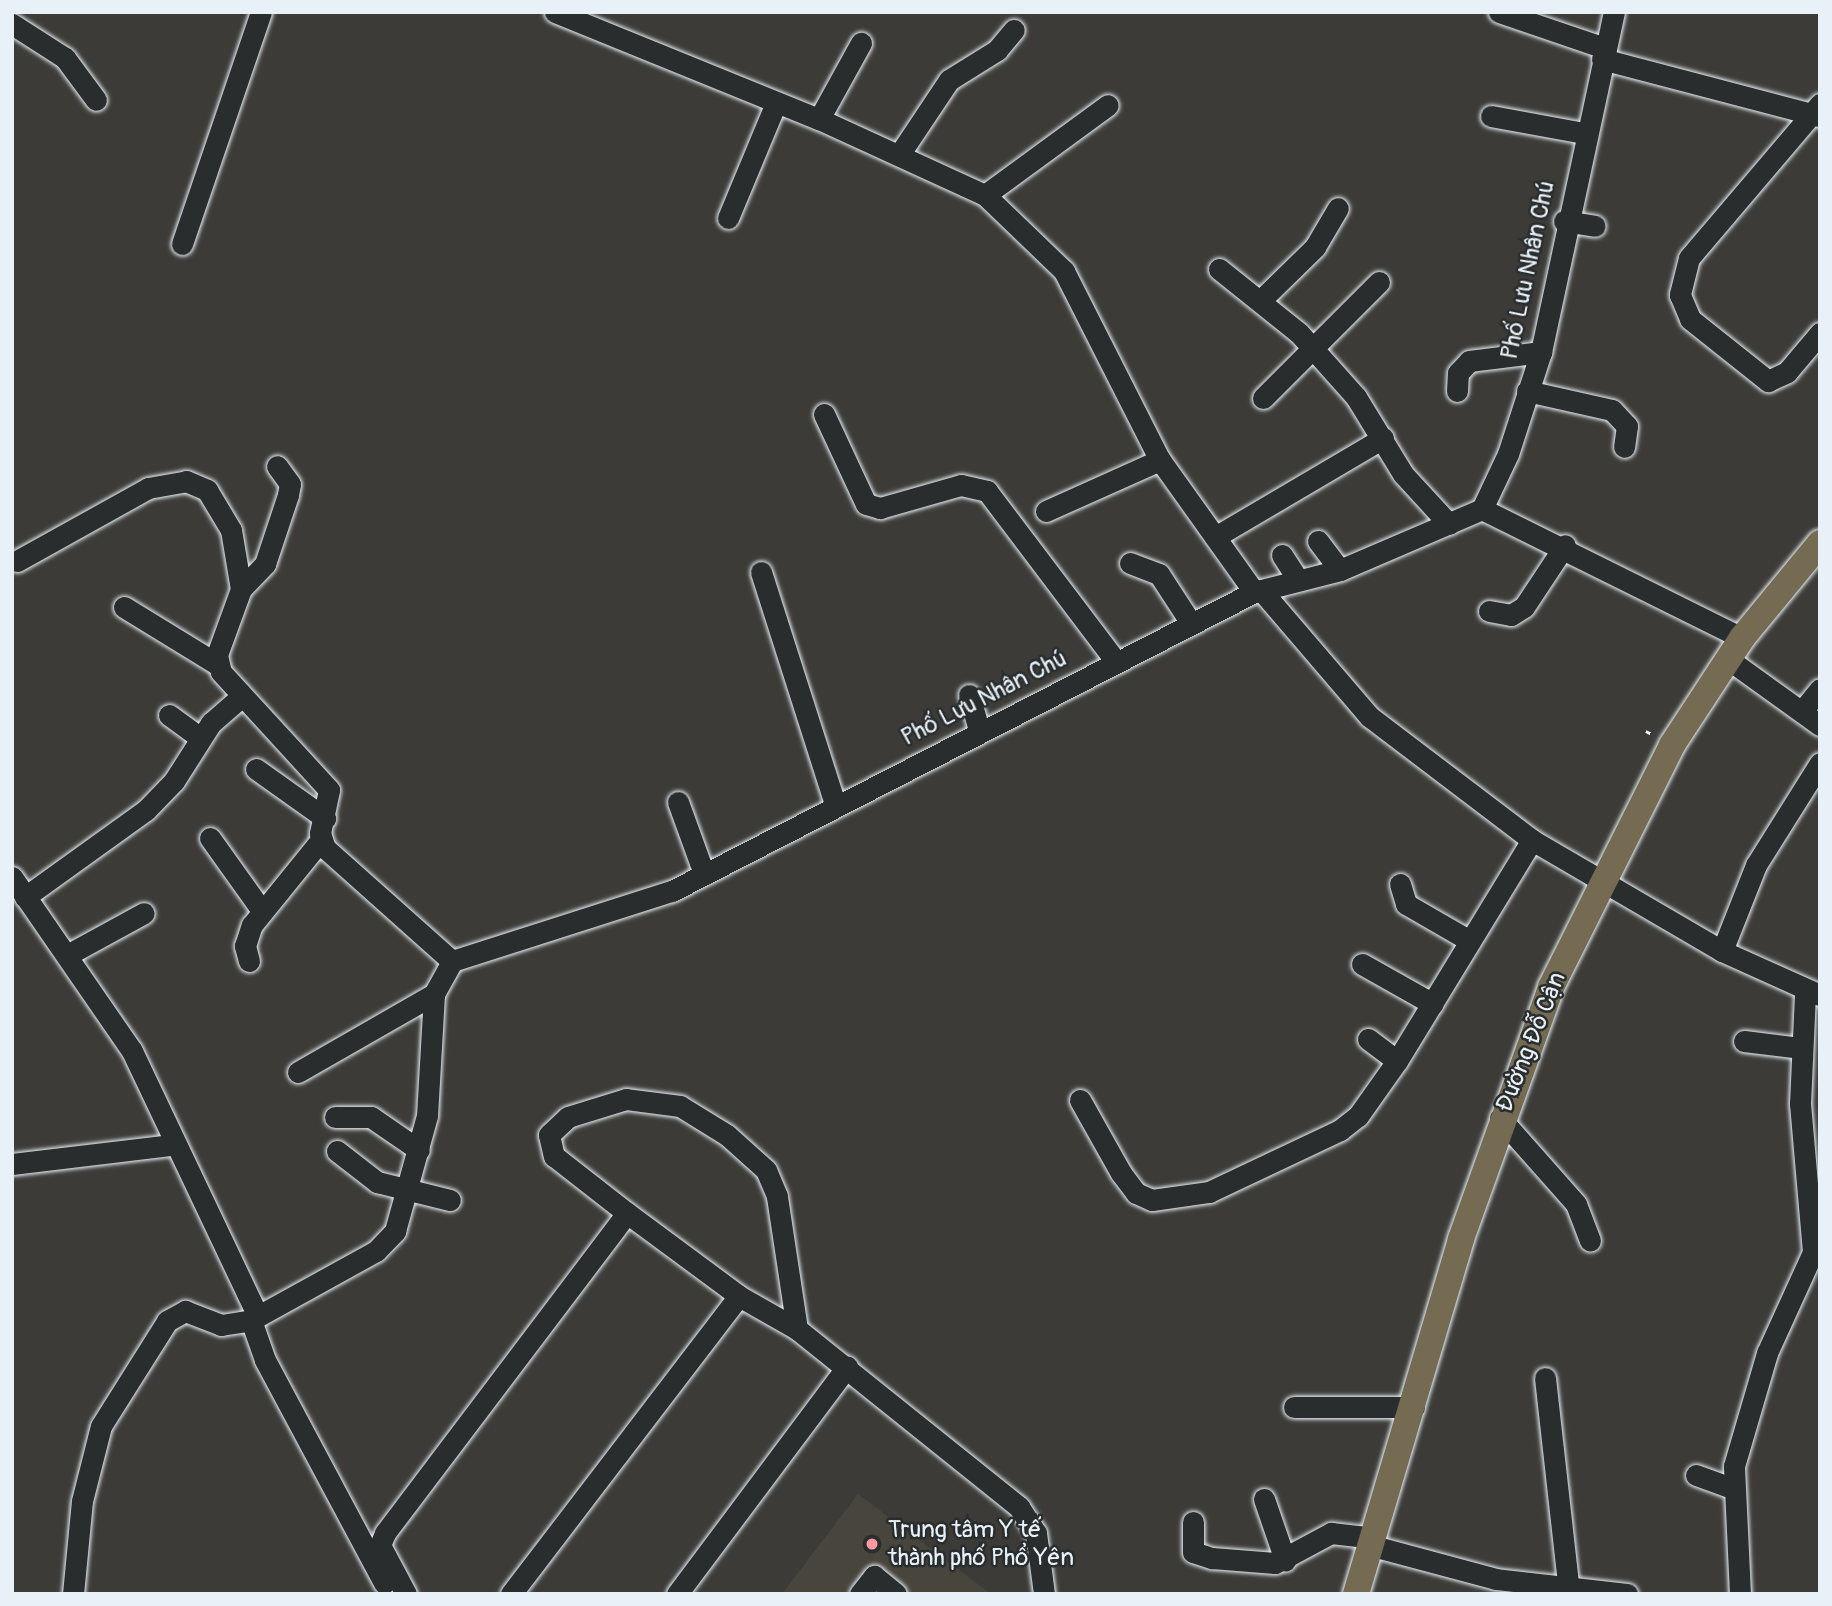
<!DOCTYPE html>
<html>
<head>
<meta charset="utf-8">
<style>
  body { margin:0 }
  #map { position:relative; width:1832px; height:1606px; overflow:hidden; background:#3c3b37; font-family:Pangolin,sans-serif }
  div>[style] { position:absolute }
  .built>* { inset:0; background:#48453d }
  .path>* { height:2.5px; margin-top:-1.25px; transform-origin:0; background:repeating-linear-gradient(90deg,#e8f1f8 0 5px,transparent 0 10px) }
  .roads { filter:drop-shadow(0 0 2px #e8f1f8) drop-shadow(0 0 2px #e8f1f8) }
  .minor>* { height:21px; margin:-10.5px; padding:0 10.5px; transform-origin:10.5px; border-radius:10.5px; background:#2a2d2e }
  .major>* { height:26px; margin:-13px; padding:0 13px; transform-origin:13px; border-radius:13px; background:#746b52 }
  .dots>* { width:19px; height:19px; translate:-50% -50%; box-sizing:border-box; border:4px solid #2a2d2e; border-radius:50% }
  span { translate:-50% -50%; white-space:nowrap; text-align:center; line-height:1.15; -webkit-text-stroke:5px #2a2d2e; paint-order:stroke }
  .street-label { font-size:24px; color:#e8f1f8 }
  .poi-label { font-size:24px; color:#e8f1f8 }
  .left { translate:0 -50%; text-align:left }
  .frame { position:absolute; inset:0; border:14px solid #e8f1f8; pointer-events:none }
</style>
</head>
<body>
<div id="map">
  <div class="built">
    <div style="clip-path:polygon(858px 1494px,991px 1594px,782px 1594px)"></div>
  </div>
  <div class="path">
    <div style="left:1646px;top:731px;width:9px;rotate:27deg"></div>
  </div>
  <div class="roads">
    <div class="minor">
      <div style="left:555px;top:12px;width:285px;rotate:22.1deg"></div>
      <div style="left:819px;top:119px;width:183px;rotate:24.6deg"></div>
      <div style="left:985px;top:195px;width:110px;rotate:43.9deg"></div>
      <div style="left:1064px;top:271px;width:212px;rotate:63.1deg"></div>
      <div style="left:1160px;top:460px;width:162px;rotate:54.5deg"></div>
      <div style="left:1499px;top:12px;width:112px;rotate:18.8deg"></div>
      <div style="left:12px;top:24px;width:63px;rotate:32.7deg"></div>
      <div style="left:65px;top:58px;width:52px;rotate:53.6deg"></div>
      <div style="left:1602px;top:59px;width:225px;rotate:14.7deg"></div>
      <div style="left:1820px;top:104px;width:202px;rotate:130.4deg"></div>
      <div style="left:1689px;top:258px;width:38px;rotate:104deg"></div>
      <div style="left:1680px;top:295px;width:26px;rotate:67deg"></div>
      <div style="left:1690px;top:319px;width:100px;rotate:38.5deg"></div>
      <div style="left:1768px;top:381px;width:21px;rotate:-25deg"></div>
      <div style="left:1787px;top:372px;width:51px;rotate:-49.8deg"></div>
      <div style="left:1491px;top:116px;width:95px;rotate:10.4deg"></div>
      <div style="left:819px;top:119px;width:87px;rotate:-61.1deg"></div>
      <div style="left:899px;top:155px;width:90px;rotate:-56.3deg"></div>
      <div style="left:949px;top:80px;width:57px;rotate:-32deg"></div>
      <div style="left:997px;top:50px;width:26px;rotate:-50deg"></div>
      <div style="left:985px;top:195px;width:152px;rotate:-36.2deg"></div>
      <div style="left:728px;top:218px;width:122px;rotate:-67.4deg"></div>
      <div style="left:1564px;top:221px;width:31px;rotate:9deg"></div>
      <div style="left:182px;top:244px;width:245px;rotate:-71.2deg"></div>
      <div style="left:1219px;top:269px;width:102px;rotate:38.7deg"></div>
      <div style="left:1299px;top:333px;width:86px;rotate:48.3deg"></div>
      <div style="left:1356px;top:397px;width:90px;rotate:58.6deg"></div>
      <div style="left:1403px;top:474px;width:68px;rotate:47.4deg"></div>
      <div style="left:1263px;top:298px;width:73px;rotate:-44.4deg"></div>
      <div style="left:1315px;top:247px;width:45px;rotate:-59.5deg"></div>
      <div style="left:1457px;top:391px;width:18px;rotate:-87deg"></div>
      <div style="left:1458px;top:373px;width:16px;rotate:-47deg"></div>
      <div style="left:1469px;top:361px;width:73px;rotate:-7.1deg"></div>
      <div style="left:1527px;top:391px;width:87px;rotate:12.6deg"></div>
      <div style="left:1612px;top:410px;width:22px;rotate:47deg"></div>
      <div style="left:1627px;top:426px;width:21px;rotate:98deg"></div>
      <div style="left:1263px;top:398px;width:164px;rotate:-45deg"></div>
      <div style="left:824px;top:414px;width:99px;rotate:65deg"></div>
      <div style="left:866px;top:504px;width:15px;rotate:16deg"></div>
      <div style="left:880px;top:508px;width:84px;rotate:-15.9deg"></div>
      <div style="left:961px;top:485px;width:27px;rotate:13deg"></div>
      <div style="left:987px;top:491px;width:212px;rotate:52.9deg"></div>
      <div style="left:1482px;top:509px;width:290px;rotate:26.4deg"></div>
      <div style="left:1046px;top:511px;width:125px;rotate:-24.1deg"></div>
      <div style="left:1215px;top:537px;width:195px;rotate:-30.5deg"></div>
      <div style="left:1318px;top:541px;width:36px;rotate:53deg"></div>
      <div style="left:1282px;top:555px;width:30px;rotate:57deg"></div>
      <div style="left:17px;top:561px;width:150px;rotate:-29.1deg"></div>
      <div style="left:148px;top:488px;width:39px;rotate:-10deg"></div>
      <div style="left:186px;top:481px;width:23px;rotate:23deg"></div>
      <div style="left:207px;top:490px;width:47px;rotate:59deg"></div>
      <div style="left:231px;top:530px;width:60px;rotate:80.4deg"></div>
      <div style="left:241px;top:589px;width:70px;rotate:110deg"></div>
      <div style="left:217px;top:655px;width:17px;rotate:77deg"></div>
      <div style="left:221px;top:672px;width:160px;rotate:47.5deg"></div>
      <div style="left:329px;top:790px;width:44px;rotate:101.8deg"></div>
      <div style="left:320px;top:833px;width:16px;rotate:72deg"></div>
      <div style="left:325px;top:848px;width:170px;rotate:41.7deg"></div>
      <div style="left:1130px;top:563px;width:31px;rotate:21deg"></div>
      <div style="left:1159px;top:574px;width:59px;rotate:56.9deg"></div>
      <div style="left:761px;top:572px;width:244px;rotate:72.3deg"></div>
      <div style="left:241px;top:589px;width:35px;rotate:-46deg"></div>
      <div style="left:265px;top:564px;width:73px;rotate:-71.6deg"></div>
      <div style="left:288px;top:495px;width:11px;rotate:-80deg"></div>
      <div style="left:290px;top:484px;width:22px;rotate:-126deg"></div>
      <div style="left:1261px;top:590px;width:167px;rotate:49.4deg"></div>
      <div style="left:1370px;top:717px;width:203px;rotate:37.2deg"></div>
      <div style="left:1532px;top:840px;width:220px;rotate:30.3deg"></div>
      <div style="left:1722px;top:951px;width:107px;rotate:24.2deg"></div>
      <div style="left:124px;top:607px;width:109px;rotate:31.5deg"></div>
      <div style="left:1489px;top:611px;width:22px;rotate:10deg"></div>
      <div style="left:1511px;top:615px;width:15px;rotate:-32deg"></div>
      <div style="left:1524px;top:607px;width:74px;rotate:-56.5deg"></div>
      <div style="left:1728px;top:659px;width:113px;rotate:35.7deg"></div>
      <div style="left:969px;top:695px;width:35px;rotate:74deg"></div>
      <div style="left:1802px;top:711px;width:28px;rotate:-51deg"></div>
      <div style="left:169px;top:715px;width:39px;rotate:36deg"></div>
      <div style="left:256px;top:769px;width:85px;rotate:35.4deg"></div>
      <div style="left:678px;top:802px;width:77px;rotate:70.1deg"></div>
      <div style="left:210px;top:838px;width:90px;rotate:54.5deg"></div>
      <div style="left:12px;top:877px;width:211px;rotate:55.4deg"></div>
      <div style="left:132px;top:1051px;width:293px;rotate:64.6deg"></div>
      <div style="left:1400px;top:884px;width:21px;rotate:73deg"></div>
      <div style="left:1406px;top:904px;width:74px;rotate:30deg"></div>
      <div style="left:25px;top:897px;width:149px;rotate:-35.7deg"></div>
      <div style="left:146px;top:810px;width:40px;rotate:-46deg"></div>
      <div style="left:174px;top:781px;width:69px;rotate:-57.5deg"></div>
      <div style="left:211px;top:723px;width:40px;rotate:-41deg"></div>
      <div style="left:1722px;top:951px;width:92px;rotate:-68.4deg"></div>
      <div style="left:1756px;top:865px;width:120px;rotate:-57.9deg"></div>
      <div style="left:69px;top:954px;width:85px;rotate:-28.7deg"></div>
      <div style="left:249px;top:961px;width:16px;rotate:-105deg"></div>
      <div style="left:245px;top:946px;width:22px;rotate:-72deg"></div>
      <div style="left:252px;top:925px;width:108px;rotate:-51deg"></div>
      <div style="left:1362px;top:964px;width:81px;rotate:29.4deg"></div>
      <div style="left:1368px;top:1039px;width:36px;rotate:37deg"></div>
      <div style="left:1744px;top:1041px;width:56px;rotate:7.1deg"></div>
      <div style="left:298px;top:1072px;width:157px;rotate:-29.8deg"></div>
      <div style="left:1080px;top:1100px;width:84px;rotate:60.7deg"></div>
      <div style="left:1121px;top:1173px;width:25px;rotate:53deg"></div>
      <div style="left:1136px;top:1193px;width:17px;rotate:24deg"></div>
      <div style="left:1152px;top:1200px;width:58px;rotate:-8deg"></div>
      <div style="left:1209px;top:1192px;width:145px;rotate:-25.3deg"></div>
      <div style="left:1340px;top:1130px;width:23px;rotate:-38deg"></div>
      <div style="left:1358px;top:1116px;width:67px;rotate:-54.7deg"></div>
      <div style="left:1397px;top:1061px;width:259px;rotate:-58.6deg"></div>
      <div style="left:335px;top:1117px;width:36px"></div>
      <div style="left:371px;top:1117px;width:58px;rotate:34.5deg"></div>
      <div style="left:1500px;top:1118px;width:115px;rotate:48.5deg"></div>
      <div style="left:1576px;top:1204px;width:39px;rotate:69deg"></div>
      <div style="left:337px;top:1151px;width:51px;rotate:37.8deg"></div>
      <div style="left:377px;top:1182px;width:75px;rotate:13.9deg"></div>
      <div style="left:12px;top:1164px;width:161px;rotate:-6.8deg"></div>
      <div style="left:251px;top:1320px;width:42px;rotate:70.7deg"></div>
      <div style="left:265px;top:1360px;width:253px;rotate:61.9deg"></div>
      <div style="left:797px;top:1329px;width:134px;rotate:-98.6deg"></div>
      <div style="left:777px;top:1196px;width:28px;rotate:-113deg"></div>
      <div style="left:766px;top:1170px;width:52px;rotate:-138.1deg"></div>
      <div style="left:727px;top:1135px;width:55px;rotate:-148.3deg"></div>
      <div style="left:680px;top:1106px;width:54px;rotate:-172.6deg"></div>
      <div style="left:626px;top:1099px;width:61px;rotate:162.8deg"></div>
      <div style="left:568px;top:1117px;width:26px;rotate:137deg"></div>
      <div style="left:549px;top:1135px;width:22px;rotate:77deg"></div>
      <div style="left:554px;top:1156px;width:93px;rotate:38deg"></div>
      <div style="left:627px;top:1213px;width:139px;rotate:36.5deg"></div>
      <div style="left:739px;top:1296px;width:67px;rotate:29.6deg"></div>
      <div style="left:797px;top:1329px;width:285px;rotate:38.7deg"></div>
      <div style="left:1019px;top:1507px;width:31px;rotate:57deg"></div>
      <div style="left:1036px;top:1533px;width:62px;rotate:82.5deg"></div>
      <div style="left:1545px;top:1378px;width:207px;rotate:83.6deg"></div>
      <div style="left:1294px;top:1407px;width:120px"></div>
      <div style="left:1696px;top:1475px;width:38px;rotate:20deg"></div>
      <div style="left:1264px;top:1499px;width:65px;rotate:71deg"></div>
      <div style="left:1193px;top:1522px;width:30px;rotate:90deg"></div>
      <div style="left:1193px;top:1552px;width:20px;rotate:18deg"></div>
      <div style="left:1212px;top:1558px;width:63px;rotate:4.5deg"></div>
      <div style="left:1275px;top:1563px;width:64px;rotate:-28.2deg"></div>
      <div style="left:1331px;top:1533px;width:44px;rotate:6.5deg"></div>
      <div style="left:1373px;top:1546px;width:127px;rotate:15deg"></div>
      <div style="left:1496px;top:1579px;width:132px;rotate:6.5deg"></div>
      <div style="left:73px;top:1594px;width:93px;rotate:-84.5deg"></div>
      <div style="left:82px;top:1501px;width:77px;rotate:-75.8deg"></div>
      <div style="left:101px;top:1426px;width:124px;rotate:-57.8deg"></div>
      <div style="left:167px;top:1321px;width:21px;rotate:-29deg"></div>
      <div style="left:185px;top:1311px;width:39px;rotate:21deg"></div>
      <div style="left:221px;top:1325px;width:30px;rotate:-9deg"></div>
      <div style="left:251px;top:1320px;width:143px;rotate:-28.9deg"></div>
      <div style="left:376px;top:1251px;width:28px;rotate:-46deg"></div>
      <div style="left:395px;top:1231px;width:119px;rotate:-74.5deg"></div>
      <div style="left:427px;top:1116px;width:122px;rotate:-86.7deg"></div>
      <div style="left:434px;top:994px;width:38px;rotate:-61deg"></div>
      <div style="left:452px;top:961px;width:231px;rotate:-17.7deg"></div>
      <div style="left:672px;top:891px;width:654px;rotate:-27.19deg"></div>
      <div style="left:1254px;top:592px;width:89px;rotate:-14.3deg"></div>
      <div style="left:1340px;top:570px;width:155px;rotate:-23.2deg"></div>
      <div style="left:1482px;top:509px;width:61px;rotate:-64.7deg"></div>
      <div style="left:1508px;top:454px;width:107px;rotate:-72.1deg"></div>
      <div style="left:1541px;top:352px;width:348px;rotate:-77.9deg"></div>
      <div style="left:406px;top:1594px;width:55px;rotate:-118deg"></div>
      <div style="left:380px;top:1545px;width:13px;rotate:-67deg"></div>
      <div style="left:385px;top:1533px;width:401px;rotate:-52.9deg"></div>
      <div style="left:511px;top:1594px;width:375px;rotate:-52.6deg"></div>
      <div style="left:677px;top:1594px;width:284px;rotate:-53.2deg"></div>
      <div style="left:860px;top:1594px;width:23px;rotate:-52deg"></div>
      <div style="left:874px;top:1576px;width:28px;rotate:39deg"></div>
      <div style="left:1740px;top:1594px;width:128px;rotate:-92.7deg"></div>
      <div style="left:1734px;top:1466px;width:118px;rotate:-73.7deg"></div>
      <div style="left:1767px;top:1353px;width:111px;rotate:-65.5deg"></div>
      <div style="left:1813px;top:1252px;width:149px;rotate:-95deg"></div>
      <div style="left:1800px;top:1104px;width:112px;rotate:-87.4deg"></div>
    </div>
    <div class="major">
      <div style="left:1356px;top:1594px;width:370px;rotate:-73.5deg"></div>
      <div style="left:1461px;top:1239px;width:268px;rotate:-70.3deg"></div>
      <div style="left:1551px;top:987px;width:271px;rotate:-63.4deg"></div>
      <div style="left:1672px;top:745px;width:128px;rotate:-56.8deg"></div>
      <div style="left:1742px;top:638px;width:123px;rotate:-50.6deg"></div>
    </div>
  </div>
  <div class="dots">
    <div style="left:872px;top:1544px;background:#ff9aa2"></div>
  </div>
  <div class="street-label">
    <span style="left:1528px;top:270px;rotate:-78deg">Phố Lưu Nhân Chú</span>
    <span style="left:984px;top:698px;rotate:-27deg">Phố Lưu Nhân Chú</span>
    <span style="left:1531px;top:1042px;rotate:-68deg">Đường Đỗ Cận</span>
  </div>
  <div class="poi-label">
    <span class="left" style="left:888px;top:1544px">Trung tâm Y tế<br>thành phố Phổ Yên</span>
  </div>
  <div class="frame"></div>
</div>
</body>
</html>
